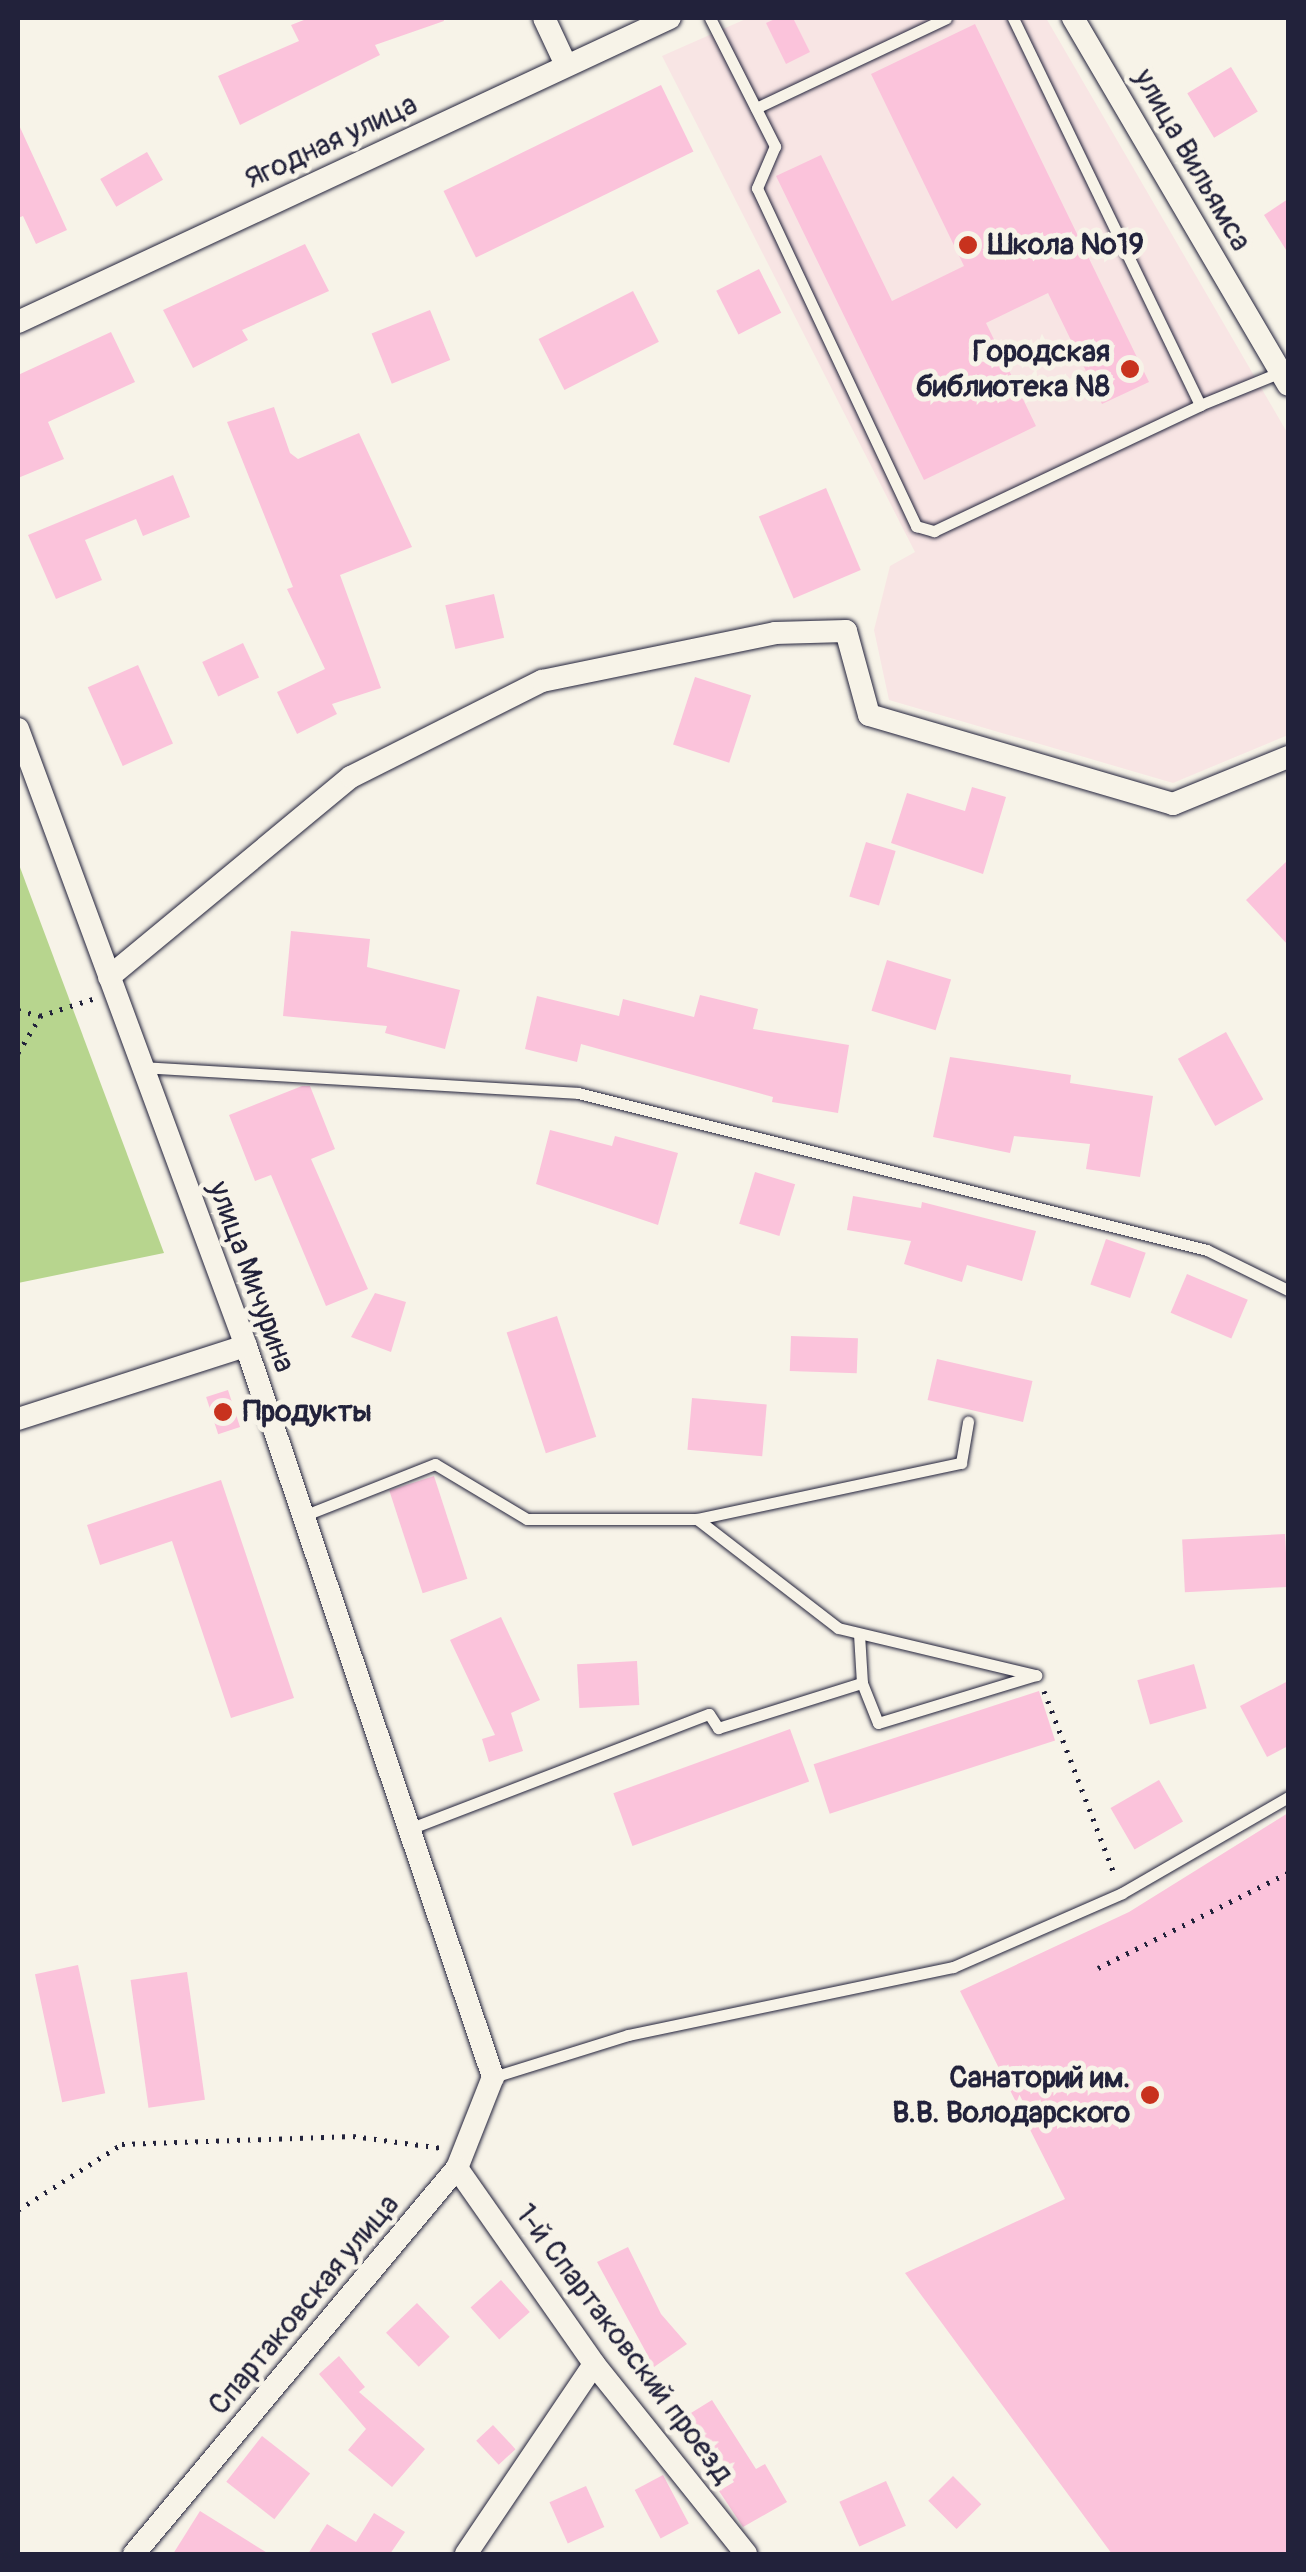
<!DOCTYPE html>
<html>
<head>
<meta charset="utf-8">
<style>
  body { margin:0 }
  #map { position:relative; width:1306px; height:2572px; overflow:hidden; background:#f7f3e8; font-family:Pangolin,sans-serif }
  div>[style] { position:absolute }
  .built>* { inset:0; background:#f8e5e4 }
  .green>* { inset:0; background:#b7d58e }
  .building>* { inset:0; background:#fbc3db; transform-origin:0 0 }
  .path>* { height:5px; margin-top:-2.5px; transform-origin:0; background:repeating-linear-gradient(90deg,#22223b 0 2.5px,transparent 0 10.5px) }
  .roads { filter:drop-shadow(0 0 2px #22223b) drop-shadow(0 0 2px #22223b) }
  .lane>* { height:11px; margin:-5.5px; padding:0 5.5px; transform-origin:5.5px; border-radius:5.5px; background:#f7f3e8 }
  .street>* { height:22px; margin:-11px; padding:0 11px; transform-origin:11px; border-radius:11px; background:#f7f3e8 }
  .dots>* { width:28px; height:28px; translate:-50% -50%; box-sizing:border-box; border:5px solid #f7f3e8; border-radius:50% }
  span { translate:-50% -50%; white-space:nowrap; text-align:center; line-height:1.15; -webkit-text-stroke:10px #f7f3e8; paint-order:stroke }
  .street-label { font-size:30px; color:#22223b }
  .poi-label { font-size:30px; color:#22223b; font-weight:700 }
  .left { translate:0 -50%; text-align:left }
  .right { translate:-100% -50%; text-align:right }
  .frame { position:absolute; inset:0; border:20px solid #22223b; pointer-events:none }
</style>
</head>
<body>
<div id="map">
  <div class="built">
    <div style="clip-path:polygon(748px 18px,1046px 18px,1288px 434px,1288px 735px,1173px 783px,889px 700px,874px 630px,890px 566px,915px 552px,662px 56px)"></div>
  </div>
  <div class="green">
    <div style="clip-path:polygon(18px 862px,164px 1253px,18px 1283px)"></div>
  </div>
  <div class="building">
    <div style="clip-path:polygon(309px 18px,443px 18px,444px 21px,375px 45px,380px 55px,240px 125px,218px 76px,299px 41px,291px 25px)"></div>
    <div style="clip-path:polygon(777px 18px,793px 18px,810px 52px,786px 64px,766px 23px)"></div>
    <div style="clip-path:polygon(975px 24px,1149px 382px,1102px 404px,1048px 293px,986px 323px,1036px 426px,924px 480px,776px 176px,821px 155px,892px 301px,964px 266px,871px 74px)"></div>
    <div style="left:1231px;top:67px;width:52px;height:51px;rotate:59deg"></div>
    <div style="left:661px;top:85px;width:74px;height:242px;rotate:64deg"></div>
    <div style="clip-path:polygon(18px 123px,67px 230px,36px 244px,23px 216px,18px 218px)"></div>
    <div style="left:147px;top:152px;width:32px;height:54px;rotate:60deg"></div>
    <div style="clip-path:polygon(1288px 199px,1288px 253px,1264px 215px)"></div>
    <div style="clip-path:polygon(305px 244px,329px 291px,242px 330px,248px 340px,193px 368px,163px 310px)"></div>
    <div style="left:759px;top:269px;width:49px;height:48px;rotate:63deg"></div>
    <div style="left:633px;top:291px;width:57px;height:106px;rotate:63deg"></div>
    <div style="left:430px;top:310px;width:54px;height:63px;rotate:68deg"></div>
    <div style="clip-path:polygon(111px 332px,135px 382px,48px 422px,64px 459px,18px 478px,18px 375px)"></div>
    <div style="clip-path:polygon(274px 407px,290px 453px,298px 459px,359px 433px,412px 547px,340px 575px,381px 688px,332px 704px,337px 714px,297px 734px,277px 692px,325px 669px,287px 589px,293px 587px,227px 422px)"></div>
    <div style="clip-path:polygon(173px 475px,190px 517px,143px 536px,136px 519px,85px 540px,102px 580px,56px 599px,28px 535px)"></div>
    <div style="left:826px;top:488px;width:89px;height:73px;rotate:67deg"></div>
    <div style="left:494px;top:594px;width:45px;height:50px;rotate:77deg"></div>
    <div style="left:243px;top:643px;width:38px;height:45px;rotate:65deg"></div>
    <div style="left:138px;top:665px;width:86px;height:55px;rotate:66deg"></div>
    <div style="left:695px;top:677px;width:59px;height:71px;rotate:18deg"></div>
    <div style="clip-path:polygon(972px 787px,1006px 797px,983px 874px,891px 843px,907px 793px,965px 811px)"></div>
    <div style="left:866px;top:842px;width:31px;height:57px;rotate:17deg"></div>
    <div style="clip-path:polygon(1288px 860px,1288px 945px,1246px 900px)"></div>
    <div style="clip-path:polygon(291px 931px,370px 939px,367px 967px,460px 990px,445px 1049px,385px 1033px,387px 1026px,283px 1016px)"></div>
    <div style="left:887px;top:960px;width:67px;height:53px;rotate:17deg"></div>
    <div style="clip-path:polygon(700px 995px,758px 1009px,753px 1029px,849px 1045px,838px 1113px,772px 1102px,773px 1097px,581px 1044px,577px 1062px,525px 1049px,537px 996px,619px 1016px,623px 999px,694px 1017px)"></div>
    <div style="left:1226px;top:1032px;width:77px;height:55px;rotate:61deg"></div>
    <div style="clip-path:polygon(950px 1057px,1071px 1075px,1070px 1083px,1153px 1096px,1140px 1177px,1086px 1169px,1090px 1144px,1014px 1136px,1010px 1153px,933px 1137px)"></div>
    <div style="clip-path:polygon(302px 1086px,310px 1086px,335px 1149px,311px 1159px,368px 1289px,326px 1306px,271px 1175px,255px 1181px,229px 1115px)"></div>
    <div style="clip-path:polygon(550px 1130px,612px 1146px,615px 1136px,678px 1153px,658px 1225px,536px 1184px)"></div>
    <div style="left:755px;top:1172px;width:42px;height:54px;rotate:17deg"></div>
    <div style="clip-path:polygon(853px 1196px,921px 1208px,922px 1202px,1036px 1231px,1022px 1281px,967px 1265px,962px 1282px,904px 1264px,911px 1241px,847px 1230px)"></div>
    <div style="left:1106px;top:1239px;width:42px;height:48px;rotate:19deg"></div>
    <div style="left:1187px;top:1274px;width:66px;height:42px;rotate:23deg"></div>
    <div style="clip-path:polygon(375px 1293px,406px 1302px,391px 1352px,351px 1337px)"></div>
    <div style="left:557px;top:1316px;width:127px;height:53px;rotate:72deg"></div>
    <div style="left:791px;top:1336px;width:67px;height:35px;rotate:2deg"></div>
    <div style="left:937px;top:1359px;width:98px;height:42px;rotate:13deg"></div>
    <div style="left:228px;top:1390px;width:39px;height:23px;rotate:72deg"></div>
    <div style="left:692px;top:1398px;width:75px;height:52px;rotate:5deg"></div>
    <div style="left:434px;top:1476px;width:108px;height:47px;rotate:72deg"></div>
    <div style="clip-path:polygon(221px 1480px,294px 1698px,231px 1718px,172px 1541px,100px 1565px,87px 1525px)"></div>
    <div style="left:1285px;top:1534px;width:53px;height:103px;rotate:87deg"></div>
    <div style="clip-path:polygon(501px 1617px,540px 1700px,511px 1713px,523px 1751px,489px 1762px,482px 1739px,495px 1735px,450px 1640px)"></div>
    <div style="left:637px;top:1661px;width:44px;height:60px;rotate:87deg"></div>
    <div style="left:1194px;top:1664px;width:46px;height:59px;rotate:74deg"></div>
    <div style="clip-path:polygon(1288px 1681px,1288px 1746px,1267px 1757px,1240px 1706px)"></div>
    <div style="left:1039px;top:1691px;width:52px;height:237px;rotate:72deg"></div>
    <div style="left:790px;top:1729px;width:56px;height:188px;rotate:70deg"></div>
    <div style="left:1159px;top:1780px;width:48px;height:56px;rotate:60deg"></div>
    <div style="clip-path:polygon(1288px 1813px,1288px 2554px,1112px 2554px,905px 2273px,1065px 2199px,960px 1991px,1129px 1912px)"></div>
    <div style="left:78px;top:1965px;width:131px;height:44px;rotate:78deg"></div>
    <div style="left:187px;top:1972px;width:129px;height:57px;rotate:82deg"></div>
    <div style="clip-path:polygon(628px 2247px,661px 2314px,687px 2344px,654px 2367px,597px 2262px)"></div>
    <div style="left:501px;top:2280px;width:43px;height:41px;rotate:48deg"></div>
    <div style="left:417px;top:2303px;width:47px;height:43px;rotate:46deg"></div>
    <div style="clip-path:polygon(339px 2356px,365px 2387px,359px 2392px,425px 2449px,392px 2487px,348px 2450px,366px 2429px,319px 2374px)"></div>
    <div style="clip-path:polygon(712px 2400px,756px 2469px,765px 2464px,787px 2502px,743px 2527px,719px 2491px,734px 2482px,707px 2439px,694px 2448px,678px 2421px)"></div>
    <div style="left:493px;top:2425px;width:33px;height:23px;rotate:47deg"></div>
    <div style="left:262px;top:2436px;width:61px;height:58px;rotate:38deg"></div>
    <div style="left:663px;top:2475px;width:55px;height:32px;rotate:62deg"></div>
    <div style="left:953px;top:2476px;width:40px;height:35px;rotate:45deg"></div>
    <div style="left:886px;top:2481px;width:49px;height:51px;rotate:66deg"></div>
    <div style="left:586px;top:2486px;width:45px;height:40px;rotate:66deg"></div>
    <div style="clip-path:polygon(200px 2511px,269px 2554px,173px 2554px)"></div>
    <div style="clip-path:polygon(374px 2513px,405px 2532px,390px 2554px,308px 2554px,327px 2524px,356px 2542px)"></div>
  </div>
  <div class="path">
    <div style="left:18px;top:1010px;width:23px;rotate:15deg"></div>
    <div style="left:40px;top:1016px;width:59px;rotate:-17.8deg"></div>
    <div style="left:18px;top:1053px;width:42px;rotate:-58.6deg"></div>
    <div style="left:1044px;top:1691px;width:198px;rotate:69deg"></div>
    <div style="left:1098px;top:1968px;width:212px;rotate:-26.6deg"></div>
    <div style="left:18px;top:2210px;width:123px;rotate:-32.4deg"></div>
    <div style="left:122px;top:2144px;width:231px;rotate:-2deg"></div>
    <div style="left:353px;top:2136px;width:90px;rotate:7.7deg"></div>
  </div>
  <div class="roads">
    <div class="lane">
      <div style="left:710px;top:18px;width:144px;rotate:63.1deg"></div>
      <div style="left:775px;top:146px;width:46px;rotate:113.2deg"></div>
      <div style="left:757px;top:188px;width:374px;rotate:64.8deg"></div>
      <div style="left:916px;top:526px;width:19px;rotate:16deg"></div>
      <div style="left:934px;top:531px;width:294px;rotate:-25.3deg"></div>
      <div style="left:1013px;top:18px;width:430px;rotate:64.2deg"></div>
      <div style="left:1200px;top:405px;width:87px;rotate:-22.2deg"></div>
      <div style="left:756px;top:108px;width:210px;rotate:-25.3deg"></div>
      <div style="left:142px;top:1067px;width:437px;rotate:3.4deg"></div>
      <div style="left:578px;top:1093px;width:648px;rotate:14.01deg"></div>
      <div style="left:1207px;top:1250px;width:90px;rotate:26.3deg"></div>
      <div style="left:303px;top:1516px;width:142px;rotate:-21.5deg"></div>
      <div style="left:435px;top:1464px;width:107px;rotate:30.9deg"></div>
      <div style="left:527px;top:1519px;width:170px"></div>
      <div style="left:697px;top:1519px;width:178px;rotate:37.7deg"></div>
      <div style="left:838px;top:1628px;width:204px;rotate:13.4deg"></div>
      <div style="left:697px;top:1519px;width:270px;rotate:-12deg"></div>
      <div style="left:961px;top:1463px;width:42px;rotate:-80.3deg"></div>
      <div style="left:859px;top:1634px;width:49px;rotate:86.5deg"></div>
      <div style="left:409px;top:1829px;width:321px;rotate:-21deg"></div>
      <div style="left:709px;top:1714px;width:17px;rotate:57deg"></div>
      <div style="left:718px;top:1728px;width:151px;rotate:-17.4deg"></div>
      <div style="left:862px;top:1683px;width:43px;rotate:68.2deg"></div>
      <div style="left:878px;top:1723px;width:165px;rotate:-16.9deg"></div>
      <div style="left:493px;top:2077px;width:141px;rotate:-17.3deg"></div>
      <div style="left:628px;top:2035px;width:332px;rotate:-11.8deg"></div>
      <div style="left:953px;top:1967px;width:184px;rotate:-23.6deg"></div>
      <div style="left:1122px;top:1893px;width:192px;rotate:-30deg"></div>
    </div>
    <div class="street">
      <div style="left:544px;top:18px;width:52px;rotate:64.9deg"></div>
      <div style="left:1073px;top:18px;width:425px;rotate:59.6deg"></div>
      <div style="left:18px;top:322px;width:719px;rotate:-25deg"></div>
      <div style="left:18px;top:729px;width:658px;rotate:69.72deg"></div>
      <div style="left:246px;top:1346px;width:772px;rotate:71.33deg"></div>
      <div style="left:493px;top:2077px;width:98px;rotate:111.6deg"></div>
      <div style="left:457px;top:2168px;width:503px;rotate:129.92deg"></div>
      <div style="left:109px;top:977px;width:314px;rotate:-39.6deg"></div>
      <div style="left:351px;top:777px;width:214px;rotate:-26.7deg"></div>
      <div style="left:542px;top:681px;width:238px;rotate:-11.6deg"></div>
      <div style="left:775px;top:633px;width:71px;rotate:-1.6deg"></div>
      <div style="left:846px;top:631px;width:87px;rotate:74.7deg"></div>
      <div style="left:869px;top:715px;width:317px;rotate:16.3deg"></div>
      <div style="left:1173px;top:804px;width:124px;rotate:-22.2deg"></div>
      <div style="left:18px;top:1419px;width:239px;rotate:-17.8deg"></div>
      <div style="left:457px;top:2168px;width:239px;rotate:55deg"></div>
      <div style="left:594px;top:2364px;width:243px;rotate:51.3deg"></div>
      <div style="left:466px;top:2554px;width:229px;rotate:-56deg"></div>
    </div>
  </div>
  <div class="dots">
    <div style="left:968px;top:245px;background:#c8321e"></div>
    <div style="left:1130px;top:369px;background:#c8321e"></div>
    <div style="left:223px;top:1412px;background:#c8321e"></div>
    <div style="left:1150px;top:2095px;background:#c8321e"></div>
  </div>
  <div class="street-label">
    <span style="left:331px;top:142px;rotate:-25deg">Ягодная улица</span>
    <span style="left:1192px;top:160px;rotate:60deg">улица Вильямса</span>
    <span style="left:251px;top:1277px;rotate:70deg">улица Мичурина</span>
    <span style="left:304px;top:2305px;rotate:-50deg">Спартаковская улица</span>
    <span style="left:624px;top:2344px;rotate:53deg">1-й Спартаковский проезд</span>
  </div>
  <div class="poi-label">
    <span class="left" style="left:988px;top:245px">Школа №19</span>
    <span class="right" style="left:1110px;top:369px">Городская<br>библиотека N8</span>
    <span class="left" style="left:243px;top:1412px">Продукты</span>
    <span class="right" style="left:1130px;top:2095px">Санаторий им.<br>В.В. Володарского</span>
  </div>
  <div class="frame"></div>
</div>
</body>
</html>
